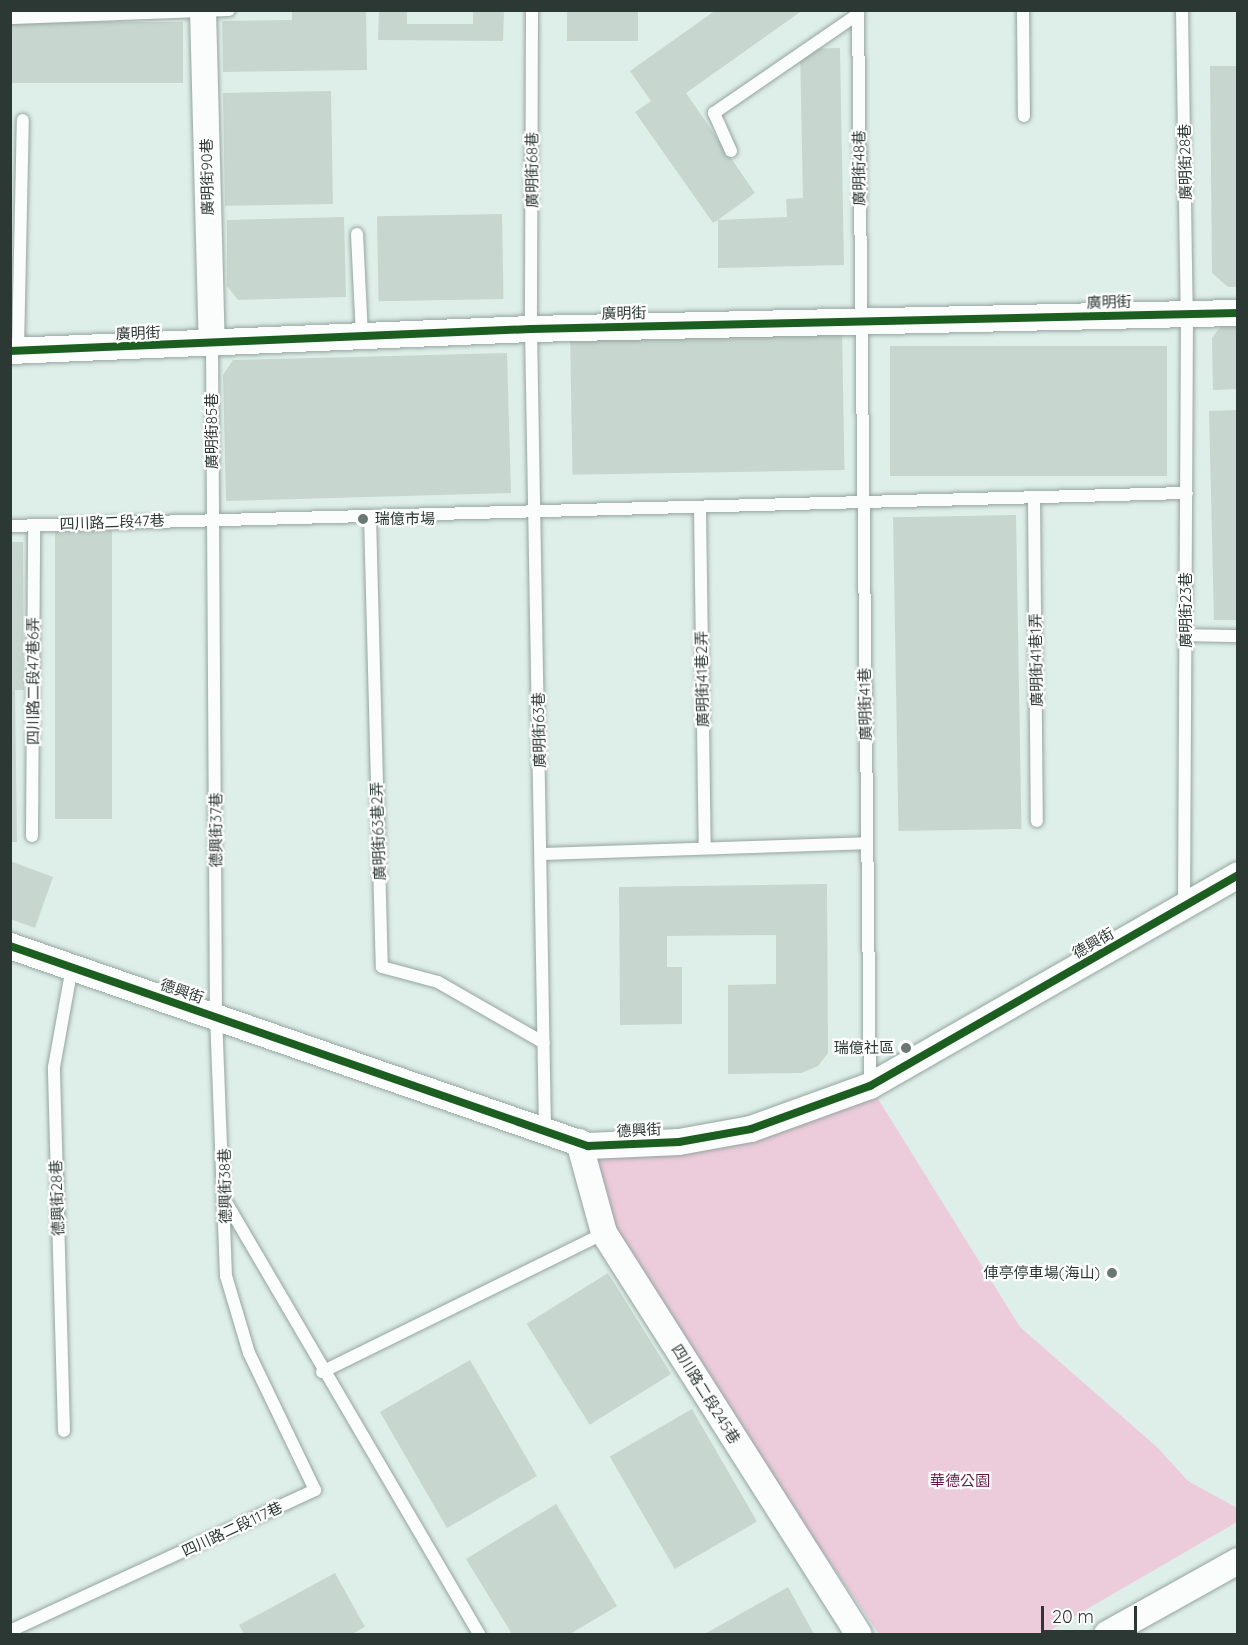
<!DOCTYPE html>
<html>
<head>
<meta charset="utf-8">
<style>
  body { margin:0 }
  #map { position:relative; width:1248px; height:1645px; overflow:hidden; background:#deefe9; font-family:Quicksand,"Noto Sans TC",sans-serif }
  div>[style] { position:absolute }
  .green>* { inset:0; background:#eccbdb }
  .building>* { inset:0; background:#c8d6d0; transform-origin:0 0 }
  .roads { filter:drop-shadow(0 0 2px #96a49f) drop-shadow(0 0 2px #96a49f) }
  .service>* { height:12px; margin:-6px; padding:0 6px; transform-origin:6px; border-radius:6px; background:#fafdfc }
  .minor>* { height:26px; margin:-13px; padding:0 13px; transform-origin:13px; border-radius:13px; background:#fafdfc }
  .cycleway>* { height:8px; margin:-4px; padding:0 4px; transform-origin:4px; border-radius:4px; background:#1b5e20 }
  .dots>* { width:16px; height:16px; translate:-50% -50%; box-sizing:border-box; border:3px solid #fff; border-radius:50% }
  span { translate:-50% -50%; white-space:nowrap; text-align:center; line-height:1.15; -webkit-text-stroke:4.5px #fff; paint-order:stroke }
  .street-label { font-size:15px; color:#2b3833 }
  .poi-label { font-size:15px; color:#2b3833 }
  .left { translate:0 -50%; text-align:left }
  .right { translate:-100% -50%; text-align:right }
  .park-label { font-size:15px; color:#691646 }
  .frame { position:absolute; inset:0; border:12px solid #2b3833; pointer-events:none }
  .scale { position:absolute; left:1041px; top:1606px; width:96px; height:27px; box-sizing:border-box; border:3px solid #2b3833; border-top:0; padding-left:8px; font-size:18px; line-height:21px; white-space:nowrap; color:#2b3833; -webkit-text-stroke:4px #fff; paint-order:stroke }
</style>
</head>
<body>
<div id="map">
  <div class="green">
    <div style="clip-path:polygon(870px 1086px,1020px 1327px,1158px 1448px,1188px 1481px,1237px 1508px,1237px 1522px,1044px 1634px,879px 1634px,604px 1233px,588px 1146px,751px 1129px)"></div>
  </div>
  <div class="building">
    <div style="clip-path:polygon(292px 10px,366px 10px,367px 70px,223px 72px,222px 21px,292px 20px)"></div>
    <div style="clip-path:polygon(379px 10px,407px 10px,407px 24px,473px 24px,473px 10px,504px 10px,503px 41px,378px 40px)"></div>
    <div style="left:567px;top:10px;width:71px;height:31px"></div>
    <div style="clip-path:polygon(716px 10px,803px 10px,686px 93px,755px 193px,718px 220px,787px 217px,786px 199px,803px 198px,800px 49px,840px 48px,844px 265px,718px 268px,718px 220px,713px 223px,635px 112px,651px 101px,630px 71px)"></div>
    <div style="left:183px;top:22px;width:61px;height:173px;rotate:90deg"></div>
    <div style="clip-path:polygon(1210px 66px,1238px 66px,1238px 287px,1228px 287px,1212px 273px)"></div>
    <div style="left:331px;top:91px;width:113px;height:108px;rotate:89deg"></div>
    <div style="left:502px;top:214px;width:85px;height:125px;rotate:89deg"></div>
    <div style="clip-path:polygon(344px 217px,346px 297px,238px 300px,227px 286px,227px 220px)"></div>
    <div style="clip-path:polygon(1229px 315px,1238px 315px,1238px 389px,1213px 390px,1212px 338px)"></div>
    <div style="left:842px;top:329px;width:141px;height:272px;rotate:89deg"></div>
    <div style="left:1167px;top:346px;width:130px;height:277px;rotate:90deg"></div>
    <div style="clip-path:polygon(507px 353px,511px 493px,226px 501px,223px 375px,233px 360px)"></div>
    <div style="clip-path:polygon(1238px 410px,1238px 620px,1214px 620px,1209px 411px)"></div>
    <div style="left:1016px;top:515px;width:314px;height:123px;rotate:89deg"></div>
    <div style="left:55px;top:518px;width:57px;height:301px"></div>
    <div style="clip-path:polygon(10px 542px,23px 542px,24px 690px,15px 690px,17px 842px,10px 842px)"></div>
    <div style="clip-path:polygon(10px 861px,53px 877px,35px 928px,10px 919px)"></div>
    <div style="clip-path:polygon(827px 884px,828px 1053px,818px 1066px,801px 1073px,728px 1074px,728px 985px,776px 984px,776px 935px,667px 936px,667px 967px,682px 967px,682px 1024px,620px 1025px,619px 887px)"></div>
    <div style="left:608px;top:1273px;width:119px;height:96px;rotate:58deg"></div>
    <div style="left:470px;top:1360px;width:134px;height:104px;rotate:60deg"></div>
    <div style="left:692px;top:1409px;width:130px;height:95px;rotate:60deg"></div>
    <div style="clip-path:polygon(556px 1504px,617px 1606px,570px 1634px,512px 1634px,466px 1559px)"></div>
    <div style="clip-path:polygon(335px 1573px,365px 1627px,352px 1634px,244px 1634px,239px 1625px)"></div>
    <div style="clip-path:polygon(788px 1587px,814px 1634px,704px 1634px,710px 1631px)"></div>
  </div>
  <div class="roads">
    <div class="service">
      <div style="left:532px;top:10px;width:319px;rotate:90.2deg"></div>
      <div style="left:531px;top:329px;width:803px;rotate:89deg"></div>
      <div style="left:858px;top:10px;width:1076px;rotate:89.36deg"></div>
      <div style="left:1023px;top:10px;width:106px;rotate:89.5deg"></div>
      <div style="left:1182px;top:10px;width:304px;rotate:89.1deg"></div>
      <div style="left:1187px;top:314px;width:592px;rotate:90.29deg"></div>
      <div style="left:12px;top:18px;width:217px;rotate:-2.1deg"></div>
      <div style="left:731px;top:151px;width:42px;rotate:-114.1deg"></div>
      <div style="left:714px;top:113px;width:175px;rotate:-34.5deg"></div>
      <div style="left:357px;top:234px;width:103px;rotate:87.2deg"></div>
      <div style="left:18px;top:350px;width:230px;rotate:-88.8deg"></div>
      <div style="left:1034px;top:499px;width:322px;rotate:89.5deg"></div>
      <div style="left:700px;top:509px;width:339px;rotate:89.2deg"></div>
      <div style="left:370px;top:516px;width:451px;rotate:88.5deg"></div>
      <div style="left:382px;top:967px;width:58px;rotate:15deg"></div>
      <div style="left:438px;top:982px;width:122px;rotate:29.9deg"></div>
      <div style="left:10px;top:526px;width:1177px;rotate:-1.61deg"></div>
      <div style="left:1185px;top:635px;width:53px;rotate:1.1deg"></div>
      <div style="left:32px;top:836px;width:311px;rotate:-89.6deg"></div>
      <div style="left:541px;top:854px;width:326px;rotate:-1.9deg"></div>
      <div style="left:226px;top:1202px;width:501px;rotate:59.64deg"></div>
      <div style="left:322px;top:1372px;width:314px;rotate:-26.2deg"></div>
      <div style="left:64px;top:1431px;width:364px;rotate:-91.6deg"></div>
      <div style="left:54px;top:1067px;width:102px;rotate:-79.8deg"></div>
      <div style="left:10px;top:1631px;width:336px;rotate:-24.8deg"></div>
      <div style="left:315px;top:1490px;width:152px;rotate:-115.7deg"></div>
      <div style="left:249px;top:1353px;width:80px;rotate:-106.6deg"></div>
      <div style="left:226px;top:1276px;width:259px;rotate:-92.2deg"></div>
      <div style="left:216px;top:1017px;width:673px;rotate:-90.34deg"></div>
    </div>
    <div class="minor">
      <div style="left:203px;top:10px;width:334px;rotate:88.5deg"></div>
      <div style="left:10px;top:351px;width:521px;rotate:-2.42deg"></div>
      <div style="left:531px;top:329px;width:707px;rotate:-1.3deg"></div>
      <div style="left:10px;top:946px;width:612px;rotate:19.09deg"></div>
      <div style="left:588px;top:1146px;width:91px;rotate:-2.5deg"></div>
      <div style="left:679px;top:1142px;width:73px;rotate:-10.2deg"></div>
      <div style="left:751px;top:1129px;width:127px;rotate:-19.9deg"></div>
      <div style="left:870px;top:1086px;width:424px;rotate:-29.8deg"></div>
      <div style="left:579px;top:1142px;width:94px;rotate:74.6deg"></div>
      <div style="left:604px;top:1233px;width:475px;rotate:57.6deg"></div>
      <div style="left:1107px;top:1634px;width:150px;rotate:-29.1deg"></div>
    </div>
  </div>
  <div class="cycleway">
    <div style="left:10px;top:351px;width:521px;rotate:-2.42deg"></div>
    <div style="left:531px;top:329px;width:707px;rotate:-1.3deg"></div>
    <div style="left:10px;top:946px;width:612px;rotate:19.09deg"></div>
    <div style="left:588px;top:1146px;width:91px;rotate:-2.5deg"></div>
    <div style="left:679px;top:1142px;width:73px;rotate:-10.2deg"></div>
    <div style="left:751px;top:1129px;width:127px;rotate:-19.9deg"></div>
    <div style="left:870px;top:1086px;width:424px;rotate:-29.8deg"></div>
  </div>
  <div class="dots">
    <div style="left:363px;top:519px;background:#6a7873"></div>
    <div style="left:906px;top:1048px;background:#6a7873"></div>
    <div style="left:1112px;top:1273px;background:#6a7873"></div>
  </div>
  <div class="street-label">
    <span style="left:1185px;top:162px;rotate:-91deg">廣明街28巷</span>
    <span style="left:859px;top:168px;rotate:-90deg">廣明街48巷</span>
    <span style="left:532px;top:170px;rotate:-90deg">廣明街68巷</span>
    <span style="left:207px;top:177px;rotate:-91deg">廣明街90巷</span>
    <span style="left:1109px;top:302px;rotate:-1deg">廣明街</span>
    <span style="left:624px;top:313px;rotate:-1deg">廣明街</span>
    <span style="left:138px;top:333px;rotate:-2deg">廣明街</span>
    <span style="left:212px;top:431px;rotate:-90deg">廣明街85巷</span>
    <span style="left:112px;top:522px;rotate:-2deg">四川路二段47巷</span>
    <span style="left:1186px;top:610px;rotate:-90deg">廣明街23巷</span>
    <span style="left:1036px;top:660px;rotate:-91deg">廣明街41巷1弄</span>
    <span style="left:702px;top:679px;rotate:-91deg">廣明街41巷2弄</span>
    <span style="left:33px;top:681px;rotate:-90deg">四川路二段47巷6弄</span>
    <span style="left:865px;top:704px;rotate:-91deg">廣明街41巷</span>
    <span style="left:539px;top:730px;rotate:-91deg">廣明街63巷</span>
    <span style="left:216px;top:830px;rotate:-90deg">德興街37巷</span>
    <span style="left:378px;top:831px;rotate:-92deg">廣明街63巷2弄</span>
    <span style="left:1093px;top:943px;rotate:-30deg">德興街</span>
    <span style="left:182px;top:991px;rotate:19deg">德興街</span>
    <span style="left:639px;top:1130px;rotate:-3deg">德興街</span>
    <span style="left:225px;top:1186px;rotate:-91deg">德興街38巷</span>
    <span style="left:57px;top:1198px;rotate:-92deg">德興街28巷</span>
    <span style="left:706px;top:1394px;rotate:58deg">四川路二段245巷</span>
    <span style="left:232px;top:1529px;rotate:-25deg">四川路二段117巷</span>
  </div>
  <div class="poi-label">
    <span class="left" style="left:375px;top:519px">瑞億市場</span>
    <span class="right" style="left:894px;top:1048px">瑞億社區</span>
    <span class="right" style="left:1100px;top:1273px">俥亭停車場(海山)</span>
  </div>
  <div class="park-label">
    <span style="left:960px;top:1481px">華德公園</span>
  </div>
  <div class="frame"></div>
  <div class="scale">20 m</div>
</div>
</body>
</html>
